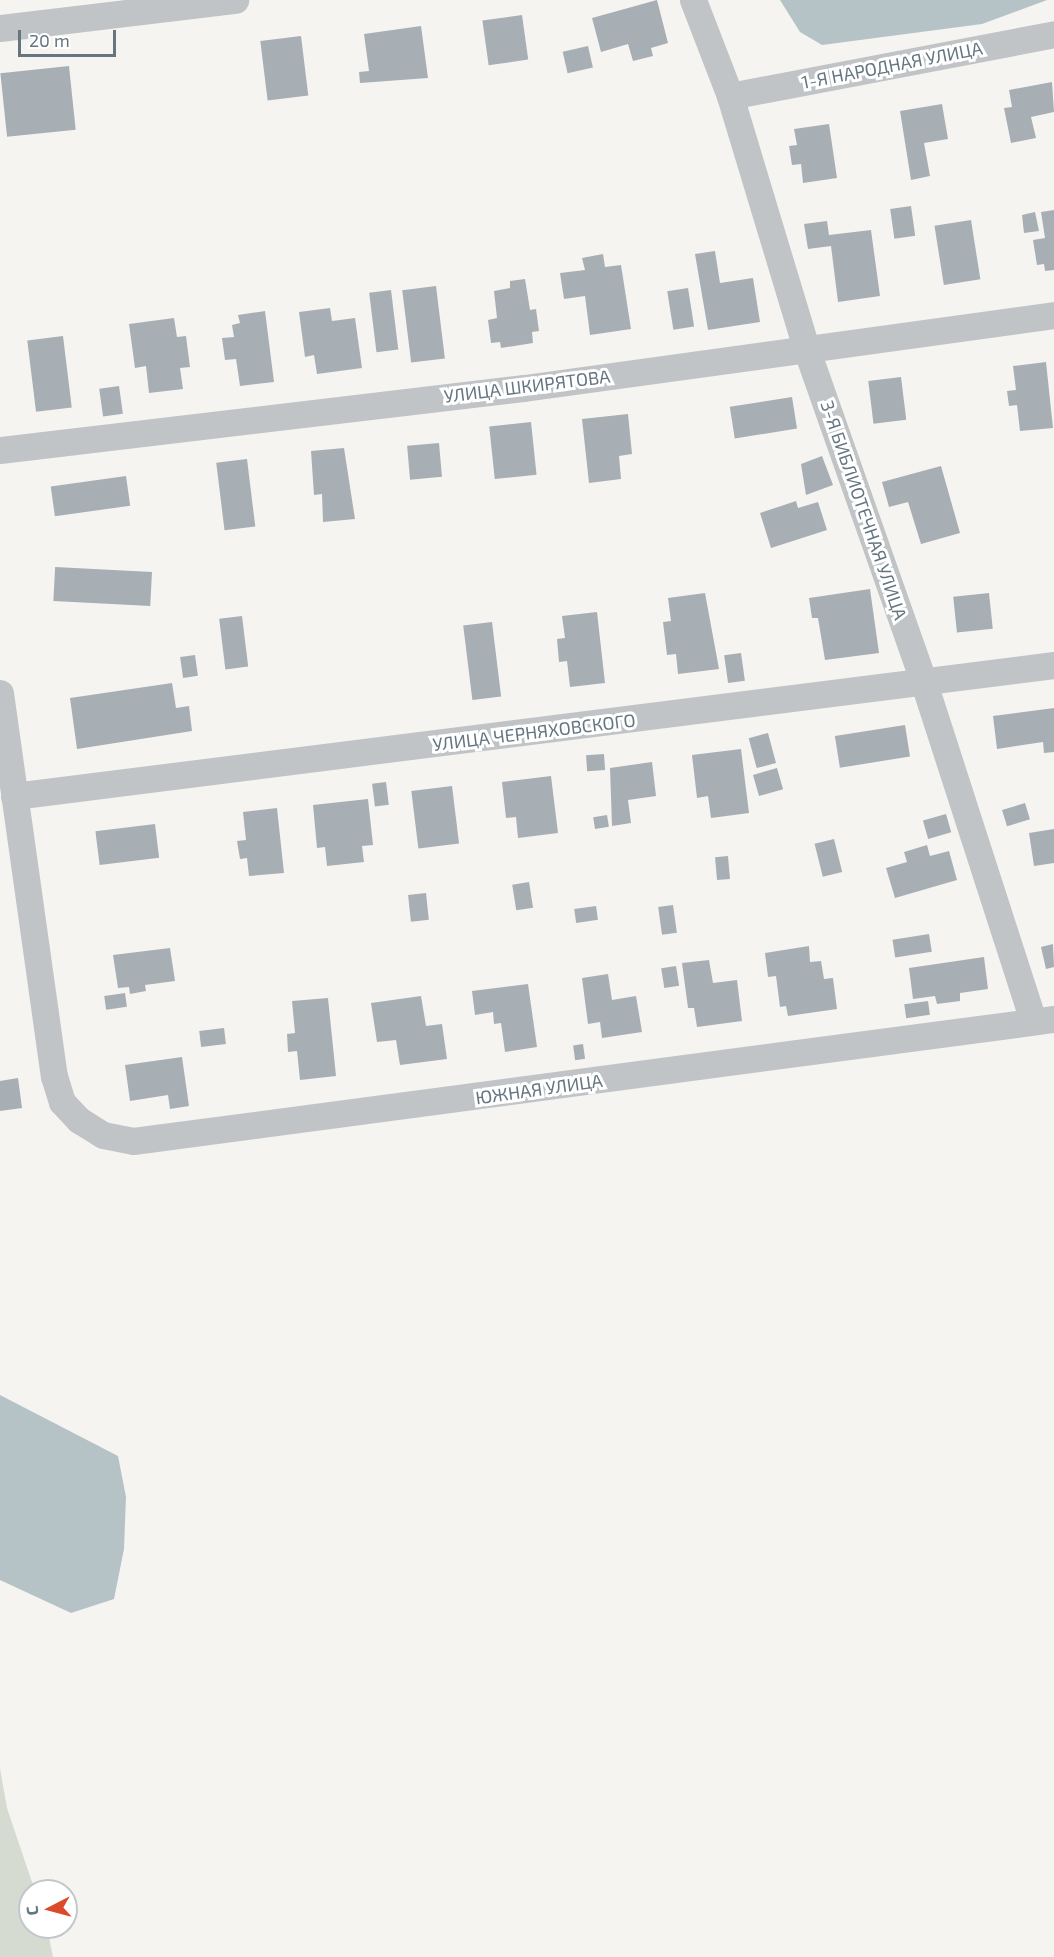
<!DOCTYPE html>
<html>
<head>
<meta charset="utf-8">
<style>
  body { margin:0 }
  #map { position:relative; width:1054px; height:1957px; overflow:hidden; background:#f5f4f1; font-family:"Exo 2",sans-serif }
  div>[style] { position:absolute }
  .green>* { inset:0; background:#d6dbd2 }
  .water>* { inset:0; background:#b6c3c6 }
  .building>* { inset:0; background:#a7afb4; transform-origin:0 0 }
  .street>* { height:27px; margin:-13.5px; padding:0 13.5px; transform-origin:13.5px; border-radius:13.5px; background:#c0c4c7 }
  span { translate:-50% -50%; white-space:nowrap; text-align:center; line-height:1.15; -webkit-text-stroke:6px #fff; paint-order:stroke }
  .street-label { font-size:18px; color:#657681 }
  .north { position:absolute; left:18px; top:1879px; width:60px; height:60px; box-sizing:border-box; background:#fff; border:2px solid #c1c8cd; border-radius:50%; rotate:264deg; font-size:16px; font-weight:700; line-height:24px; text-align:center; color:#657681 }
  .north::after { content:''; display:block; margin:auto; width:21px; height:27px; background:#db4a2a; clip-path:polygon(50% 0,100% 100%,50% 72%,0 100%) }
  .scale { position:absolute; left:18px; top:30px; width:98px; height:27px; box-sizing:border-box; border:3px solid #657681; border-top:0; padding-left:8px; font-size:18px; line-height:21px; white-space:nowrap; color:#657681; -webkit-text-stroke:4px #fff; paint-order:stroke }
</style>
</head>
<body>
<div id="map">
  <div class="green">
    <div style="clip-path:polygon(0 1768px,7px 1808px,35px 1891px,30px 1891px,30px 1927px,47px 1927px,53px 1957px,0 1957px)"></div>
  </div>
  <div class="water">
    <div style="clip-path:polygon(780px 0,1047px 0,982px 24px,822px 45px,800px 32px)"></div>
    <div style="clip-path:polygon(0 1395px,118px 1456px,126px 1497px,124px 1549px,114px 1599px,71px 1613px,0 1580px)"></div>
  </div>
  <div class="building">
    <div style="clip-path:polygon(657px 0,668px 43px,651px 48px,653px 56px,633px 61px,628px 44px,601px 52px,592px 18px)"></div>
    <div style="left:522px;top:15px;width:45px;height:40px;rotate:82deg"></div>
    <div style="clip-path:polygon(421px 26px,428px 78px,360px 83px,359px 72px,369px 71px,364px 34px)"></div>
    <div style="left:301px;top:36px;width:60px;height:41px;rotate:83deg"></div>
    <div style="left:588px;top:46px;width:22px;height:26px;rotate:77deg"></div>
    <div style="left:69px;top:66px;width:64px;height:69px;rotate:84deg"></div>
    <div style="clip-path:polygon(1052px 82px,1054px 112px,1031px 117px,1036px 138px,1011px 143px,1004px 108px,1012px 107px,1009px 90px)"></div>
    <div style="clip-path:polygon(942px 104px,948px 139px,924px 143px,930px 176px,911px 180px,900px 111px)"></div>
    <div style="clip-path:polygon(829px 124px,837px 178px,803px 183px,801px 164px,792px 165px,789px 146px,797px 145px,794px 129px)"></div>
    <div style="left:911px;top:206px;width:30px;height:21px;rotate:82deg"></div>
    <div style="clip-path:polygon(1054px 210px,1054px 270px,1045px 271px,1044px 264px,1037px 265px,1033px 240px,1045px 238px,1041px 212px)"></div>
    <div style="clip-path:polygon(1035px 212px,1039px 231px,1024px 233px,1022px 215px)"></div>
    <div style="left:971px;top:220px;width:60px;height:37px;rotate:81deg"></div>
    <div style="clip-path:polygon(827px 221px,829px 235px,871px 230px,880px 296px,838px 302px,831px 246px,808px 249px,804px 224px)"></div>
    <div style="clip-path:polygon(715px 251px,720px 283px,753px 278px,760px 322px,708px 330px,695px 254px)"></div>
    <div style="clip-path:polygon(603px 254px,605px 267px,621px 265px,631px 329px,590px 335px,585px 296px,564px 299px,560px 273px,585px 270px,582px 258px)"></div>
    <div style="clip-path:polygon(525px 279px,530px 310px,536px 309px,539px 331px,532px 332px,533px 343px,501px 348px,500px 342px,491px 343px,488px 320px,497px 318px,494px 291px,510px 288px,510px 281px)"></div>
    <div style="left:436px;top:286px;width:73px;height:34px;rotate:83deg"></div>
    <div style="left:688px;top:288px;width:39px;height:21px;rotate:81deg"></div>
    <div style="left:391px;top:290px;width:60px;height:22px;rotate:83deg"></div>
    <div style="clip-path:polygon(330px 308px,332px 321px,355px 318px,362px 368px,317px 374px,314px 355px,305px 357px,299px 312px)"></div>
    <div style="clip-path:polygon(265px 311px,274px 382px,240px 386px,236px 359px,225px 360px,222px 338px,234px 337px,232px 325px,240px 323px,238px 315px)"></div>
    <div style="clip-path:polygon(174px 318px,177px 337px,186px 336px,190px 367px,180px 368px,183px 389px,149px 393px,146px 366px,135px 368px,129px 324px)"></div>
    <div style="left:63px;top:336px;width:72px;height:36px;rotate:83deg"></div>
    <div style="clip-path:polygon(1046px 362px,1053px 428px,1020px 431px,1017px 405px,1009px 406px,1007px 391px,1016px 390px,1013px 366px)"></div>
    <div style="left:901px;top:377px;width:43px;height:33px;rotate:83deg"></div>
    <div style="left:119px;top:386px;width:28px;height:20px;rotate:82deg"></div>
    <div style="left:792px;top:397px;width:32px;height:63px;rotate:81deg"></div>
    <div style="clip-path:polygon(628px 414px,632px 454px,619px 456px,621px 479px,589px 483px,582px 419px)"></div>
    <div style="left:531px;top:422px;width:53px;height:42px;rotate:84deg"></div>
    <div style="left:439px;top:443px;width:34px;height:32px;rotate:85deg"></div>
    <div style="clip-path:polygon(344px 448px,355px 519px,323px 522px,322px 494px,314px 495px,311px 451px)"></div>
    <div style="clip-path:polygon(822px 456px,833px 485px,806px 495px,801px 464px)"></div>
    <div style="left:247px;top:459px;width:68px;height:31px;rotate:83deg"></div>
    <div style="clip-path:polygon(941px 466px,960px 533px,921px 544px,908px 502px,889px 507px,882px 482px)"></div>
    <div style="left:126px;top:476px;width:30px;height:76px;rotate:82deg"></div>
    <div style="clip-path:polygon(796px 501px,798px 508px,818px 502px,827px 530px,771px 548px,760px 513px)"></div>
    <div style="left:152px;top:572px;width:34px;height:97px;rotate:93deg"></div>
    <div style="clip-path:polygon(870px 589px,879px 653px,825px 660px,818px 618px,812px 618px,809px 598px)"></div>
    <div style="clip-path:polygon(705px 593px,719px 669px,678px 674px,676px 654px,667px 655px,663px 622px,671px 621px,668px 598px)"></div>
    <div style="left:989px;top:593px;width:36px;height:36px;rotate:84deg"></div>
    <div style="clip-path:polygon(597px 612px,605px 683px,570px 687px,567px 661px,559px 662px,557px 639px,565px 638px,562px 616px)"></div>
    <div style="left:242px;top:616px;width:51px;height:23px;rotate:83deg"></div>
    <div style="left:492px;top:622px;width:75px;height:29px;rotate:83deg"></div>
    <div style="left:741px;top:653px;width:28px;height:17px;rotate:82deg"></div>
    <div style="left:195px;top:655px;width:21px;height:15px;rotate:82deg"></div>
    <div style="clip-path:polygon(172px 683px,176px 708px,189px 706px,192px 731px,77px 749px,70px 698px)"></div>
    <div style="clip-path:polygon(1054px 708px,1054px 752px,1044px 753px,1043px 742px,997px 749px,993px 716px)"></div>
    <div style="left:905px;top:725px;width:32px;height:71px;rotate:81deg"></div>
    <div style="left:768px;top:733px;width:31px;height:20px;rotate:75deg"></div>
    <div style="clip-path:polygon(741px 749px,749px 813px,711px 818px,708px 796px,697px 798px,692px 755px)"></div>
    <div style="left:604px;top:754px;width:16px;height:18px;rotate:86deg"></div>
    <div style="clip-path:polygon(652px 762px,656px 796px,628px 800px,631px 823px,612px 826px,610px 768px)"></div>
    <div style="left:777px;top:768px;width:22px;height:25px;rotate:74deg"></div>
    <div style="clip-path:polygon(551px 776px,558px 833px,518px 838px,516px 817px,506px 818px,502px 782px)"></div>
    <div style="left:386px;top:782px;width:23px;height:14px;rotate:83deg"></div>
    <div style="left:452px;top:786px;width:58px;height:41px;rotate:83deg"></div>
    <div style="clip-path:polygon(368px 799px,373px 845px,362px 846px,364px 862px,327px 866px,325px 847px,317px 848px,313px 805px)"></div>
    <div style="left:1025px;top:803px;width:17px;height:24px;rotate:73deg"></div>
    <div style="clip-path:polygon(277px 808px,284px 873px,249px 876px,247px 858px,240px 859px,237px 841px,246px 840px,243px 812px)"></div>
    <div style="left:946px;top:814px;width:19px;height:24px;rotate:74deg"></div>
    <div style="left:607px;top:815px;width:12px;height:14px;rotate:81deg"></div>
    <div style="left:155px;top:824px;width:34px;height:60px;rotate:83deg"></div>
    <div style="clip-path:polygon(1054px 829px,1054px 863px,1034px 866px,1029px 833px)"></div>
    <div style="left:834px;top:839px;width:34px;height:20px;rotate:76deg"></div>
    <div style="clip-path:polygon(927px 845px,930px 856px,949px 851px,957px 880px,895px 898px,886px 868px,907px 862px,904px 852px)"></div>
    <div style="left:728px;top:856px;width:23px;height:13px;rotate:85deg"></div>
    <div style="left:529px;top:882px;width:26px;height:17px;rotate:81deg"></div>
    <div style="left:426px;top:893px;width:27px;height:18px;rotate:84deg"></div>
    <div style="left:673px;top:905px;width:28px;height:15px;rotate:82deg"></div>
    <div style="left:596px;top:906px;width:14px;height:22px;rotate:82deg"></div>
    <div style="left:929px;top:934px;width:18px;height:37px;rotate:81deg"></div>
    <div style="clip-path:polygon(1053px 944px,1054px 967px,1046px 969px,1041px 947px)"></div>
    <div style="clip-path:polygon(809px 946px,810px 962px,821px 961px,824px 979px,833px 978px,837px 1009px,788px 1016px,786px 1006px,780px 1007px,776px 976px,768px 977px,765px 953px)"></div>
    <div style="clip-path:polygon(170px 948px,175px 981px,145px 985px,146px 991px,130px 994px,129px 987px,118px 988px,113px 955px)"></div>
    <div style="clip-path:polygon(984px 957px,988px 989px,960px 993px,960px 1001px,937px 1004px,935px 996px,913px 999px,909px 968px)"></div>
    <div style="clip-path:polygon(709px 960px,713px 983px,737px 980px,742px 1021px,697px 1027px,694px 1008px,688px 1008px,682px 963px)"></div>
    <div style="left:676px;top:966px;width:20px;height:15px;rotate:81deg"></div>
    <div style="clip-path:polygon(608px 974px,612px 1000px,636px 996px,642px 1032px,602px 1038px,600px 1022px,588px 1024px,582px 978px)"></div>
    <div style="clip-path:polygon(528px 984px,537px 1047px,505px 1052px,501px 1023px,494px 1024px,493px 1012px,475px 1015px,472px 991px)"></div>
    <div style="left:125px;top:993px;width:14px;height:21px;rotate:82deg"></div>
    <div style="clip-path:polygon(421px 996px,426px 1026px,442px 1024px,447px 1059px,400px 1065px,396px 1040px,377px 1042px,371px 1003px)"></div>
    <div style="clip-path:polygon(328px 998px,336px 1076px,300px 1080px,297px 1051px,288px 1052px,287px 1034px,295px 1033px,292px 1001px)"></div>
    <div style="left:928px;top:1001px;width:14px;height:24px;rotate:82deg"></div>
    <div style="left:224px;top:1028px;width:16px;height:25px;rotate:83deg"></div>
    <div style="left:583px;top:1044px;width:15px;height:10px;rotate:82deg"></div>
    <div style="clip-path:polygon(182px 1057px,189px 1106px,170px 1109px,168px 1095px,130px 1101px,125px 1065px)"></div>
    <div style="clip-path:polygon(18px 1078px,22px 1108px,0 1111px,0 1081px)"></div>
  </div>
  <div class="street">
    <div style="left:693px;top:0;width:103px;rotate:68.9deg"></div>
    <div style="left:730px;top:96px;width:263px;rotate:73.2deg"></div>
    <div style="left:806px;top:348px;width:352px;rotate:70.6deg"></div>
    <div style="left:923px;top:680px;width:358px;rotate:72.1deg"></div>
    <div style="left:0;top:28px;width:237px;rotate:-6.8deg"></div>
    <div style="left:730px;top:96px;width:330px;rotate:-10.8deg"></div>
    <div style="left:0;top:450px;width:528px;rotate:-6.75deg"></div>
    <div style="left:524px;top:388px;width:535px;rotate:-7.84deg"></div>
    <div style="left:0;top:693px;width:387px;rotate:82deg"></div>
    <div style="left:54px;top:1076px;width:27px;rotate:73deg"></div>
    <div style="left:62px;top:1102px;width:25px;rotate:47deg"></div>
    <div style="left:79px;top:1120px;width:28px;rotate:32deg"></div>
    <div style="left:103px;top:1135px;width:31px;rotate:11deg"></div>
    <div style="left:133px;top:1141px;width:929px;rotate:-7.55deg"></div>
    <div style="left:14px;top:796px;width:1048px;rotate:-7.18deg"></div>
  </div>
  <div class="street-label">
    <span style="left:892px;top:65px;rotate:-11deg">1-Я НАРОДНАЯ УЛИЦА</span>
    <span style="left:527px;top:386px;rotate:-7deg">УЛИЦА ШКИРЯТОВА</span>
    <span style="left:864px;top:510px;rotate:71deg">3-Я БИБЛИОТЕЧНАЯ УЛИЦА</span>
    <span style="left:534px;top:732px;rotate:-7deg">УЛИЦА ЧЕРНЯХОВСКОГО</span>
    <span style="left:539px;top:1089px;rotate:-8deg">ЮЖНАЯ УЛИЦА</span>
  </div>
  <div class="north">С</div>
  <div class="scale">20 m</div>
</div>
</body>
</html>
